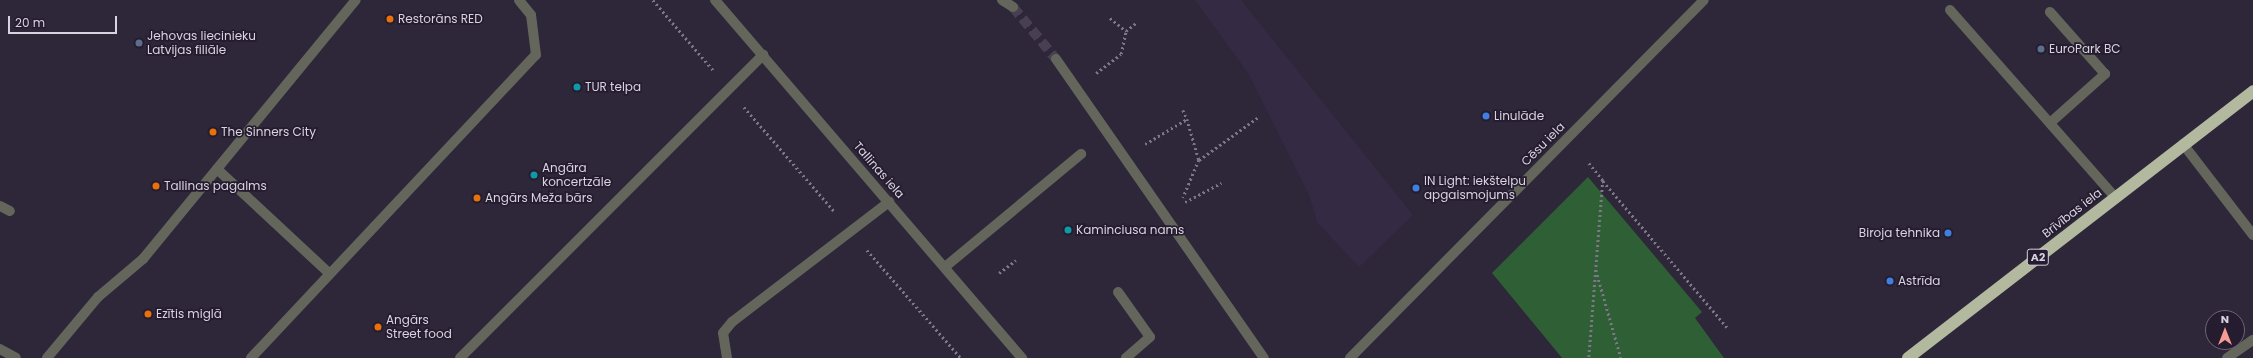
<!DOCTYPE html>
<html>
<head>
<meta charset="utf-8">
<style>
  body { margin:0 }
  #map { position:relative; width:2253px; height:358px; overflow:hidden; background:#2e2639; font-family:Poppins,sans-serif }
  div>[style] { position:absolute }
  .built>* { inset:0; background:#352a44 }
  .green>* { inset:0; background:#2f6035 }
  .minor-tunnel>* { height:10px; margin-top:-5px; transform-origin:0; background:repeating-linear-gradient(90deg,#484052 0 10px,transparent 0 15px) }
  .path>* { height:2.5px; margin-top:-1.25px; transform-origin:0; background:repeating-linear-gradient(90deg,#7d7787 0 2px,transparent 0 5px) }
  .minor>* { height:10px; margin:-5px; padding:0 5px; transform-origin:5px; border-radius:5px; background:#64665c }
  .highway>* { height:12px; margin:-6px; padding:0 6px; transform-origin:6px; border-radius:6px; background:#b3b99f }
  .dots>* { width:11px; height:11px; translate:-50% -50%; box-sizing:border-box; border:2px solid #251c2f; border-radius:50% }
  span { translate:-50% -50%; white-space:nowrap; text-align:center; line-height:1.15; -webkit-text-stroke:3.5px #251c2f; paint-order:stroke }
  .shield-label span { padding:1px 3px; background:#251c2f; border:1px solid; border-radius:3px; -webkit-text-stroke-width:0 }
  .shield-label { font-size:11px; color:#d8d3e0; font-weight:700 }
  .poi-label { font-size:12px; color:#d8d3e0 }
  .left { translate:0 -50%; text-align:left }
  .right { translate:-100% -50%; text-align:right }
  .street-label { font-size:12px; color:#d8d3e0 }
  .north { position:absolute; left:2205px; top:310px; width:40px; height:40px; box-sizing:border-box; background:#251c2f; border:1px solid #6d6576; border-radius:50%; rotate:0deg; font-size:11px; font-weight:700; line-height:16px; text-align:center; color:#d8d3e0 }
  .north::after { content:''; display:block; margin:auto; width:14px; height:18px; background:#f59c93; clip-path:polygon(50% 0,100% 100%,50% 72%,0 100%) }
  .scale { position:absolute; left:8px; top:16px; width:109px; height:18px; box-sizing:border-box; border:2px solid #d8d3e0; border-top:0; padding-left:5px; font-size:12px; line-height:14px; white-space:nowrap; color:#d8d3e0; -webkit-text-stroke:3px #251c2f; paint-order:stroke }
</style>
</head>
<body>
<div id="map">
  <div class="built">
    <div style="clip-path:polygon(1195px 0,1241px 0,1413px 215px,1359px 267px,1317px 222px,1310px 197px,1248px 73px)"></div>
  </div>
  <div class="green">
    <div style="clip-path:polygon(1588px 177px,1702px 312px,1695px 318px,1724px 358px,1562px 358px,1492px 273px)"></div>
  </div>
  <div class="minor-tunnel">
    <div style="left:1013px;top:7px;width:67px;rotate:50.4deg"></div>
  </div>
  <div class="path">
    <div style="left:653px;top:0;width:94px;rotate:49.3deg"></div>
    <div style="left:1110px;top:18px;width:21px;rotate:39deg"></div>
    <div style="left:1096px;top:73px;width:31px;rotate:-37deg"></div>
    <div style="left:1121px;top:54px;width:24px;rotate:-78deg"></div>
    <div style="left:1126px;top:31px;width:14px;rotate:-39deg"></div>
    <div style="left:744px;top:107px;width:139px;rotate:49.1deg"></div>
    <div style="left:1183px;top:110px;width:10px;rotate:66deg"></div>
    <div style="left:1145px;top:144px;width:49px;rotate:-30.8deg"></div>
    <div style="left:1187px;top:119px;width:43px;rotate:73.7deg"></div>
    <div style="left:1199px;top:160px;width:41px;rotate:112.8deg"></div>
    <div style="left:1199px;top:160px;width:72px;rotate:-35.9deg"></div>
    <div style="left:1589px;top:163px;width:22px;rotate:51deg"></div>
    <div style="left:1603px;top:180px;width:179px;rotate:94.5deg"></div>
    <div style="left:1603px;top:181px;width:192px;rotate:49.7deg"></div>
    <div style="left:1185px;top:202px;width:41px;rotate:-27.8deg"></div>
    <div style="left:867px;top:250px;width:143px;rotate:49deg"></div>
    <div style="left:1596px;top:270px;width:91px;rotate:74.1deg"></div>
    <div style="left:999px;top:273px;width:21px;rotate:-37deg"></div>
  </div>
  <div class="minor">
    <div style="left:715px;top:0;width:472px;rotate:49.4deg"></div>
    <div style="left:1002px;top:0;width:13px;rotate:32deg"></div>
    <div style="left:1950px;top:10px;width:249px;rotate:48.6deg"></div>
    <div style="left:1056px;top:59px;width:364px;rotate:55.2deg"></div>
    <div style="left:2050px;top:123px;width:74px;rotate:-41.7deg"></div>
    <div style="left:2105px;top:74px;width:83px;rotate:-131.6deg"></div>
    <div style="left:2183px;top:144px;width:115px;rotate:52.4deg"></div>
    <div style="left:217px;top:169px;width:154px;rotate:42.9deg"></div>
    <div style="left:0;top:206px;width:11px;rotate:27deg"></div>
    <div style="left:945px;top:267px;width:177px;rotate:-39.7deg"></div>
    <div style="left:1118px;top:292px;width:55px;rotate:54.6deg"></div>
    <div style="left:1150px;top:337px;width:32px;rotate:139deg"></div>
    <div style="left:0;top:349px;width:18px;rotate:29deg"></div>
    <div style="left:47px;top:358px;width:80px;rotate:-50.1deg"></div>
    <div style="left:98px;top:297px;width:59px;rotate:-40.2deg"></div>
    <div style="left:143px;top:259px;width:335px;rotate:-50.6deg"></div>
    <div style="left:251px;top:358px;width:416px;rotate:-46.8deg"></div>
    <div style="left:536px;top:55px;width:40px;rotate:-97.1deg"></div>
    <div style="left:531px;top:15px;width:19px;rotate:-129deg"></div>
    <div style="left:460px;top:358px;width:429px;rotate:-45deg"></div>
    <div style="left:727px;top:358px;width:25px;rotate:-99deg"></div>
    <div style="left:723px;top:333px;width:14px;rotate:-51deg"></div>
    <div style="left:732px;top:322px;width:198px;rotate:-37.4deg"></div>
    <div style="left:1350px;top:358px;width:503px;rotate:-45.32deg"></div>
    <div style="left:2227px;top:358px;width:32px;rotate:-35deg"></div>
  </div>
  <div class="highway">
    <div style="left:1908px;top:358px;width:436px;rotate:-37.7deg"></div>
  </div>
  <div class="dots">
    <div style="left:390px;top:19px;background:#e8710a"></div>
    <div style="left:139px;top:43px;background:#5c6f8a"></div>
    <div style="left:2041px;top:49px;background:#5c6f8a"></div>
    <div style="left:577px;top:87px;background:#0f9aa8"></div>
    <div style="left:1486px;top:116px;background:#3f7fe0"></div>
    <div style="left:213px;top:132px;background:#e8710a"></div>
    <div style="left:534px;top:175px;background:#0f9aa8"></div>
    <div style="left:156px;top:186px;background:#e8710a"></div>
    <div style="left:1416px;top:188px;background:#3f7fe0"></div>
    <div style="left:477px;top:198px;background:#e8710a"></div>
    <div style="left:1068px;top:230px;background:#0f9aa8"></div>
    <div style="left:1948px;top:233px;background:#3f7fe0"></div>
    <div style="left:1890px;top:281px;background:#3f7fe0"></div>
    <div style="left:148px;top:314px;background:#e8710a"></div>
    <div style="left:378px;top:327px;background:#e8710a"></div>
  </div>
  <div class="shield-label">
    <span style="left:2038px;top:257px">A2</span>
  </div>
  <div class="poi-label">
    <span class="left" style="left:398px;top:19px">Restorāns RED</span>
    <span class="left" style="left:147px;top:43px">Jehovas liecinieku<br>Latvijas filiāle</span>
    <span class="left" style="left:2049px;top:49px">EuroPark BC</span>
    <span class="left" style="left:585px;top:87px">TUR telpa</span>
    <span class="left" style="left:1494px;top:116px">Linulāde</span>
    <span class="left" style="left:221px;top:132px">The Sinners City</span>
    <span class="left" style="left:542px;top:175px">Angāra<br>koncertzāle</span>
    <span class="left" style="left:1424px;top:188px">IN Light: iekštelpu<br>apgaismojums</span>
    <span class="left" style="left:164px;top:186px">Tallinas pagalms</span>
    <span class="left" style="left:485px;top:198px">Angārs Meža bārs</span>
    <span class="left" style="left:1076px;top:230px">Kaminciusa nams</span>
    <span class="right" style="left:1940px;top:233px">Biroja tehnika</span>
    <span class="left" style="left:1898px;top:281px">Astrīda</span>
    <span class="left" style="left:156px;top:314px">Ezītis miglā</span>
    <span class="left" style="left:386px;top:327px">Angārs<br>Street food</span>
  </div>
  <div class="street-label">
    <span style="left:1543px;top:144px;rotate:-45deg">Cēsu iela</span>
    <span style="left:879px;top:170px;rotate:49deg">Tallinas iela</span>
    <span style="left:2072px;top:213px;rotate:-38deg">Brīvības iela</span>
  </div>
  <div class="north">N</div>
  <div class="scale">20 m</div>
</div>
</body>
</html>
